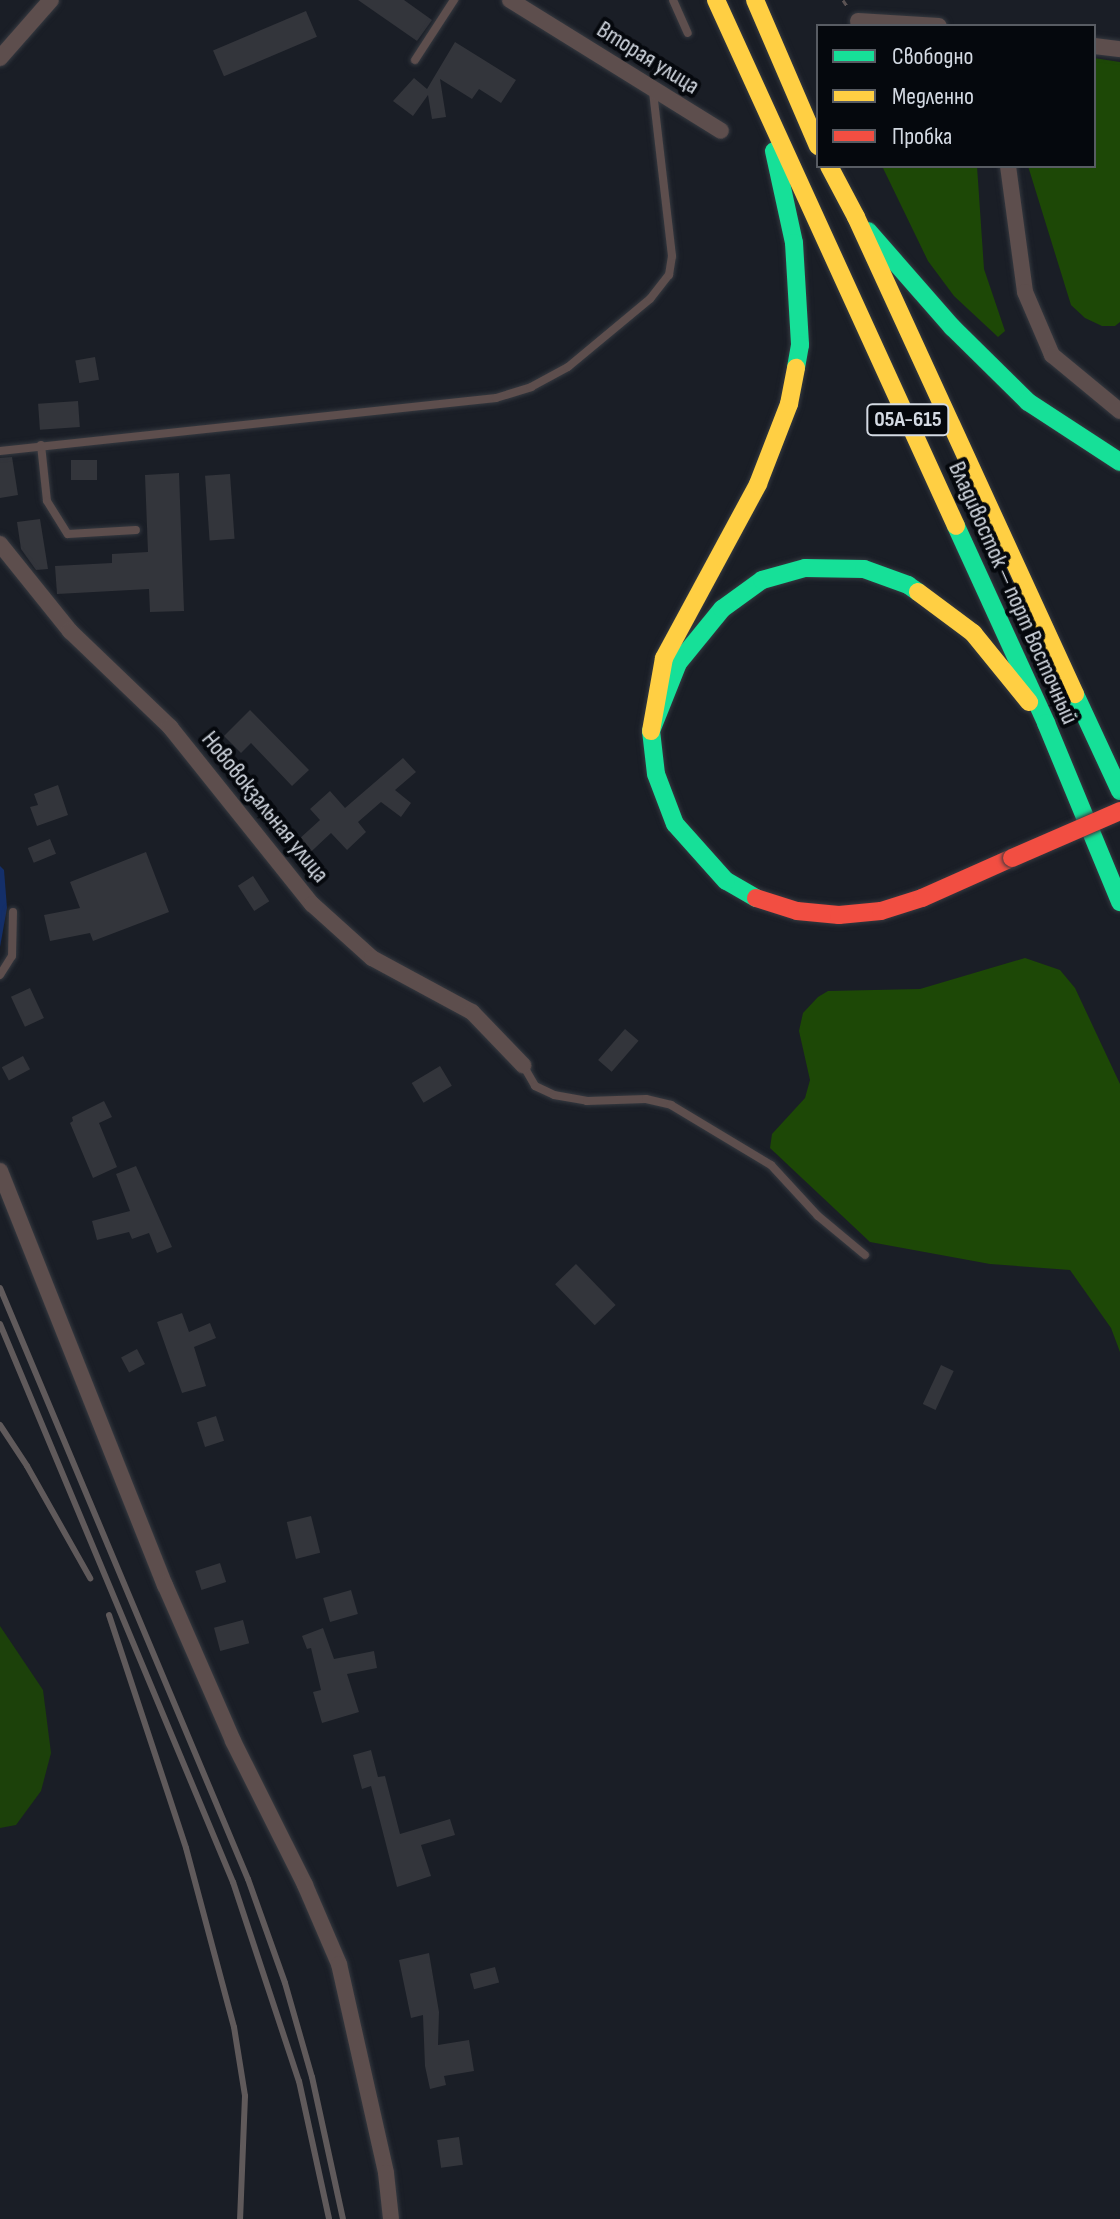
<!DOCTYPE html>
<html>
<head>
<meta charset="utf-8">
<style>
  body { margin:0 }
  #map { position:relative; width:1120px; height:2219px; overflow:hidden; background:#1a1e26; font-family:"Sofia Sans Condensed",sans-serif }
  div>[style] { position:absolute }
  .green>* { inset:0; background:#1c410a }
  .forest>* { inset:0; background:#1d4806 }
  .water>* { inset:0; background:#142f69 }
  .building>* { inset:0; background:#33353b; transform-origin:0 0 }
  .path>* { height:3px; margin-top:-1.5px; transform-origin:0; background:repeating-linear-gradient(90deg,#5a5253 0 6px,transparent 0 12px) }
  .roads { filter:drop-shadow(0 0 2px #353940) drop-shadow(0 0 2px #353940) }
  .lane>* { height:8px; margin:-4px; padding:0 4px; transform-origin:4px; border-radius:4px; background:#5d4e4d }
  .street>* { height:16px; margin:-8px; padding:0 8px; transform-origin:8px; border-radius:8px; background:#5d4e4d }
  .fast>* { height:18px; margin:-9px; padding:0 9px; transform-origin:9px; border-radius:9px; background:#16e098 }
  .slow>* { height:18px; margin:-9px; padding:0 9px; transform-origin:9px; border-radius:9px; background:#ffcf43 }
  .jam>* { height:18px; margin:-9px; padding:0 9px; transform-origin:9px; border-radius:9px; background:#f24e42 }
  .rail>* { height:6px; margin:-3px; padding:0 3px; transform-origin:3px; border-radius:3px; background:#605a5b }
  .bridges { filter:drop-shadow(0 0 2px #353940) drop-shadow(0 0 2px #353940) }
  .jam-bridge>* { height:18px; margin:-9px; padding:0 9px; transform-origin:9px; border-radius:9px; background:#f24e42 }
  span { translate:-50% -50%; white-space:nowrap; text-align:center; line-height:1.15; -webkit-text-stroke:8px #05080d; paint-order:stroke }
  .shield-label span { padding:2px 6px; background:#05080d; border:2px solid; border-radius:6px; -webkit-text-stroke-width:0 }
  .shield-label { font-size:22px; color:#d4dae3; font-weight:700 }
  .street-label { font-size:24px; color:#d4dae3 }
  .legend { position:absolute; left:816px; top:24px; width:280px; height:144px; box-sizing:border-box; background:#05080d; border:2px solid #585c63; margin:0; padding:10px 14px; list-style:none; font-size:24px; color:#d4dae3 }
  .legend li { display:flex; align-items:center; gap:16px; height:40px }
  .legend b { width:40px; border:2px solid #585c63 }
</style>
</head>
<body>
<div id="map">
  <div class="green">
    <div style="clip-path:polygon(0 1626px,43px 1690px,51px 1753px,41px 1791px,16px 1825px,0 1828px)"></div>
  </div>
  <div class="forest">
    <div style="clip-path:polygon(1094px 58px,1120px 62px,1120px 322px,1115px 326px,1102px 326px,1085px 318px,1071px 305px,1028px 166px,1094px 166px)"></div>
    <div style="clip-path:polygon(882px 166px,977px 166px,984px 269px,1005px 331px,998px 337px,954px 296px,928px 261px)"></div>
    <div style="clip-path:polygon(1025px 958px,1060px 970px,1075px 988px,1120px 1084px,1120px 1352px,1111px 1328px,1070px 1270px,990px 1264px,870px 1242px,770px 1148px,772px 1134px,805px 1098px,810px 1080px,799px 1031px,803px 1013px,818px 997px,828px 991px,920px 989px)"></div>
  </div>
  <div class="water">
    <div style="clip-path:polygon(0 866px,4px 870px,7px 908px,0 947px)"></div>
  </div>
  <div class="building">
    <div style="clip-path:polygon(358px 0,404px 0,432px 20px,417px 41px)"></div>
    <div style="left:306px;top:11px;width:28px;height:101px;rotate:67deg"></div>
    <div style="clip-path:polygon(455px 42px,516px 80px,501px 103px,479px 89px,472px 99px,440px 79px,446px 117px,432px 119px,428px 95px,413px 116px,393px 101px,414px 78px,427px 89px)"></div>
    <div style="left:95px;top:357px;width:23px;height:20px;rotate:80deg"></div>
    <div style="left:78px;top:401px;width:26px;height:40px;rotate:86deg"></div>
    <div style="clip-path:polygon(12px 457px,18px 495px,0 498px,0 458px)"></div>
    <div style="left:97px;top:460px;width:20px;height:26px;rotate:90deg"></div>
    <div style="clip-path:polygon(179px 473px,184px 611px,150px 612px,149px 589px,57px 594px,55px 566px,112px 563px,112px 554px,148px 552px,145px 475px)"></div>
    <div style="left:230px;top:474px;width:65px;height:25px;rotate:86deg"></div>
    <div style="clip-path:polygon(40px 519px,48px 569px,36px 570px,21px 549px,17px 522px)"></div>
    <div style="clip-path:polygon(250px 710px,309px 770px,292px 786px,251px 743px,241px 753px,224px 736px)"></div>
    <div style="clip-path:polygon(403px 758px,416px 772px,395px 790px,411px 803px,401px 817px,381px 802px,358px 822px,366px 832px,347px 850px,331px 833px,299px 863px,287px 850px,320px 820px,310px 809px,330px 791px,345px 808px)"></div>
    <div style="clip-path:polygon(58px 785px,68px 815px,37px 826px,30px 807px,38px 805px,34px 794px)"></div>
    <div style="left:50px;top:839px;width:16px;height:24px;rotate:68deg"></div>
    <div style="clip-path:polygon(146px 852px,169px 912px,93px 941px,90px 933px,50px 941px,44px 915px,80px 908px,70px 882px)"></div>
    <div style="left:253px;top:876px;width:30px;height:18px;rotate:57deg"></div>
    <div style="left:30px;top:988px;width:33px;height:21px;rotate:65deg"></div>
    <div style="left:625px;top:1029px;width:18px;height:41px;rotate:41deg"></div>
    <div style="left:23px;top:1056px;width:15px;height:24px;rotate:62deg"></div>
    <div style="left:440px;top:1066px;width:23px;height:33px;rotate:59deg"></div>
    <div style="clip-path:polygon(104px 1101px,112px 1117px,99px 1123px,117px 1167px,93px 1178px,70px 1123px,73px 1121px,72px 1117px)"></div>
    <div style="clip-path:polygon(136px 1166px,172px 1247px,157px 1253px,149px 1233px,132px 1239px,129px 1232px,97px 1240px,92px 1221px,130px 1211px,116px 1174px)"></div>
    <div style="left:576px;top:1264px;width:57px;height:29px;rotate:46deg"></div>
    <div style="clip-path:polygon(182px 1313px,189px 1332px,210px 1323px,216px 1338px,194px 1347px,206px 1386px,182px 1393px,157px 1322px)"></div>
    <div style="left:137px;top:1349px;width:17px;height:18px;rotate:62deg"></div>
    <div style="left:941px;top:1365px;width:14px;height:43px;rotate:25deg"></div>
    <div style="left:216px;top:1416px;width:26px;height:20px;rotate:72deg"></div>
    <div style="left:311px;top:1516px;width:38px;height:25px;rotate:76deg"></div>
    <div style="left:220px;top:1563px;width:20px;height:26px;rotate:72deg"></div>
    <div style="left:351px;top:1590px;width:25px;height:29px;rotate:74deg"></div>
    <div style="left:243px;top:1620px;width:24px;height:30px;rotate:75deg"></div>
    <div style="clip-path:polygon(323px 1628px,334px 1659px,374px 1651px,377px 1668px,347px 1674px,359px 1712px,322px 1723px,313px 1692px,321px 1690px,311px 1648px,307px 1649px,302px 1636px)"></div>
    <div style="clip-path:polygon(371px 1750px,378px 1777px,385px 1776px,400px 1834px,450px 1819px,455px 1835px,421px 1845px,431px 1876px,397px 1887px,371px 1786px,362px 1789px,353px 1755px)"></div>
    <div style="clip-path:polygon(429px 1953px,439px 2012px,438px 2045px,469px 2040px,474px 2071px,444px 2076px,446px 2085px,430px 2089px,425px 2066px,423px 2015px,411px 2018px,399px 1960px)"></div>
    <div style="left:495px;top:1967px;width:16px;height:26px;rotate:75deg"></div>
    <div style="left:459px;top:2137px;width:28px;height:22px;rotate:82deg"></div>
  </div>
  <div class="path">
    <div style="left:843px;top:0;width:11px;rotate:56deg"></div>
  </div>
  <div class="roads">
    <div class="lane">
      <div style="left:673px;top:0;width:36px;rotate:66deg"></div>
      <div style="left:415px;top:60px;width:72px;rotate:-57deg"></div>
      <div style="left:41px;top:445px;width:56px;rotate:83.9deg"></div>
      <div style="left:47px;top:501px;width:39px;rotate:58deg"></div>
      <div style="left:68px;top:534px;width:68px;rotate:-3.4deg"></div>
      <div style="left:0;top:451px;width:499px;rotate:-6.1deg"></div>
      <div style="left:496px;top:398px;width:37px;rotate:-17deg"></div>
      <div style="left:531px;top:387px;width:42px;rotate:-28.4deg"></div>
      <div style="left:568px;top:367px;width:107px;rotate:-39.7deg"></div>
      <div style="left:650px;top:299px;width:31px;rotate:-52deg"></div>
      <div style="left:669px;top:275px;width:19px;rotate:-81deg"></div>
      <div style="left:672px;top:256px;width:166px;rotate:-96.6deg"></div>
      <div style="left:0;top:975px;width:22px;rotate:-58deg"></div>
      <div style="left:12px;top:956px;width:44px;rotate:-88.7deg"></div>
      <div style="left:523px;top:1065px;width:24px;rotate:60deg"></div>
      <div style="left:535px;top:1086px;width:21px;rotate:25deg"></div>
      <div style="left:554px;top:1095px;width:34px;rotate:10deg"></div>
      <div style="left:587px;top:1101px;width:59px;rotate:-1.9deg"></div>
      <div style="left:646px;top:1099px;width:26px;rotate:13deg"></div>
      <div style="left:671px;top:1105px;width:117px;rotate:31deg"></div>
      <div style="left:771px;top:1165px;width:69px;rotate:47.3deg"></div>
      <div style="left:818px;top:1216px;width:61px;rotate:39.7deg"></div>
    </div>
    <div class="street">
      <div style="left:510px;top:0;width:248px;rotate:31.8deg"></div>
      <div style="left:858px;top:21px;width:81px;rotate:3.5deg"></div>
      <div style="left:1094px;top:46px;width:26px;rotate:7deg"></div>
      <div style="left:0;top:58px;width:77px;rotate:-48.7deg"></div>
      <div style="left:1008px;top:166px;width:127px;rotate:82.3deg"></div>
      <div style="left:1025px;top:292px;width:69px;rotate:66.8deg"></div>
      <div style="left:1052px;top:355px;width:88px;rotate:39.5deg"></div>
      <div style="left:0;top:544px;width:112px;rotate:51.2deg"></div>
      <div style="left:70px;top:631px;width:139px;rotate:43.8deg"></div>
      <div style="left:170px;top:727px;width:227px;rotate:51.3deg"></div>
      <div style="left:312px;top:904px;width:81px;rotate:42deg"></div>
      <div style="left:372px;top:958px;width:114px;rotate:28.4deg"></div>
      <div style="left:472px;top:1012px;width:74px;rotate:46.1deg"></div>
      <div style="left:0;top:1171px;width:446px;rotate:68.3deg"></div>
      <div style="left:165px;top:1585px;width:170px;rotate:66.4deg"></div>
      <div style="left:233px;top:1741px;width:161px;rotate:63.4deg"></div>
      <div style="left:305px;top:1885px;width:86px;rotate:66.7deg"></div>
      <div style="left:339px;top:1964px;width:214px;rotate:77.3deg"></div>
      <div style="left:386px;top:2173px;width:46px;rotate:83.8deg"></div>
    </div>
    <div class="fast">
      <div style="left:774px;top:151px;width:94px;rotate:77.7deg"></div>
      <div style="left:794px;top:243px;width:102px;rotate:86.6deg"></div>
      <div style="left:800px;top:345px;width:23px;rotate:100deg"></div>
      <div style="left:868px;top:231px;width:128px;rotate:48.8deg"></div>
      <div style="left:952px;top:327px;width:107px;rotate:44.6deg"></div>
      <div style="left:1028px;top:402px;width:110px;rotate:33.1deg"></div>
      <div style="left:956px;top:526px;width:217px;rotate:65.4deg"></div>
      <div style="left:1046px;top:723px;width:194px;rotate:67.5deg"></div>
      <div style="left:1075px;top:694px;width:107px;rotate:65.1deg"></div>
      <div style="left:756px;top:898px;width:34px;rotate:-150deg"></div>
      <div style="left:726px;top:881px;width:76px;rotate:-131.8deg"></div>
      <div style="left:675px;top:824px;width:53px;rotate:-110.8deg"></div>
      <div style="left:656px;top:774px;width:43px;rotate:-96.6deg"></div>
      <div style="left:651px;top:731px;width:73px;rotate:-68.3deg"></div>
      <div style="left:678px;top:663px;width:70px;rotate:-50.8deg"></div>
      <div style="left:722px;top:609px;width:49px;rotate:-35.9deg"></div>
      <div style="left:762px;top:580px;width:45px;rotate:-15.6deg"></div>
      <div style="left:805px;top:568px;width:59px;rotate:1deg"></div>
      <div style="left:864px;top:569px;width:47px;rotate:20deg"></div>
      <div style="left:908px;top:585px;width:12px;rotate:35deg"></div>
    </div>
    <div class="slow">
      <div style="left:716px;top:0;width:578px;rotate:65.47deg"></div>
      <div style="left:755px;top:0;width:159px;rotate:66.7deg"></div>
      <div style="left:829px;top:166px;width:58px;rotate:62.1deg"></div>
      <div style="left:856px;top:217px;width:525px;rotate:65.34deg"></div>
      <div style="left:918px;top:592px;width:69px;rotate:36.7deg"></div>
      <div style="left:973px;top:633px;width:89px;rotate:50.9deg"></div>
      <div style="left:651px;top:731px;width:74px;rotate:-79.9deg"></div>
      <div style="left:664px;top:658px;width:198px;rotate:-61.6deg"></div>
      <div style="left:758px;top:484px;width:86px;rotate:-68.8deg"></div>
      <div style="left:789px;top:404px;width:37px;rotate:-79deg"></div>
    </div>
    <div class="jam">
      <div style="left:756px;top:898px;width:43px;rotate:17.6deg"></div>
      <div style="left:797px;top:911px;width:42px;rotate:5.4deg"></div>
      <div style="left:839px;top:915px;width:42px;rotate:-5.4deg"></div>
      <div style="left:881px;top:911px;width:43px;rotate:-17.6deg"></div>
      <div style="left:922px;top:898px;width:98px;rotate:-24deg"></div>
    </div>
  </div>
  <div class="rail">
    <div style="left:0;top:1288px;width:641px;rotate:67.24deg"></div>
    <div style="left:248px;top:1879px;width:110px;rotate:70.4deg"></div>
    <div style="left:285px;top:1983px;width:98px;rotate:74deg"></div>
    <div style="left:312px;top:2077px;width:145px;rotate:77.7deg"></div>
    <div style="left:0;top:1324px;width:605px;rotate:67.34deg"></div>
    <div style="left:233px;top:1882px;width:210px;rotate:71.7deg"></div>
    <div style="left:299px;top:2081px;width:141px;rotate:77.7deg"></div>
    <div style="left:0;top:1425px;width:49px;rotate:56.6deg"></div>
    <div style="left:27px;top:1466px;width:129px;rotate:60.6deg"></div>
    <div style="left:109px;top:1615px;width:245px;rotate:71.7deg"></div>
    <div style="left:186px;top:1848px;width:185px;rotate:75deg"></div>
    <div style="left:234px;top:2027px;width:70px;rotate:80.9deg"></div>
    <div style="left:245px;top:2096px;width:123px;rotate:92.3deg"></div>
  </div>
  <div class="bridges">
    <div class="jam-bridge">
      <div style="left:1012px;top:858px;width:118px;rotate:-23.5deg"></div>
    </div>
  </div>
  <div class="shield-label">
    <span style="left:908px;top:420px">05А-615</span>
  </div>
  <div class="street-label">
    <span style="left:648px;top:58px;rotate:32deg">Вторая улица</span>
    <span style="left:1013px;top:593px;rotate:66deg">Владивосток — порт Восточный</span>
    <span style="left:265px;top:807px;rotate:51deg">Нововокзальная улица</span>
  </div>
  <ul class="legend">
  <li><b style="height:10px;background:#16e098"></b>Свободно</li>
  <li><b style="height:10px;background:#ffcf43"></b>Медленно</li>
  <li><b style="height:10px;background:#f24e42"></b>Пробка</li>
  </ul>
</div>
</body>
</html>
